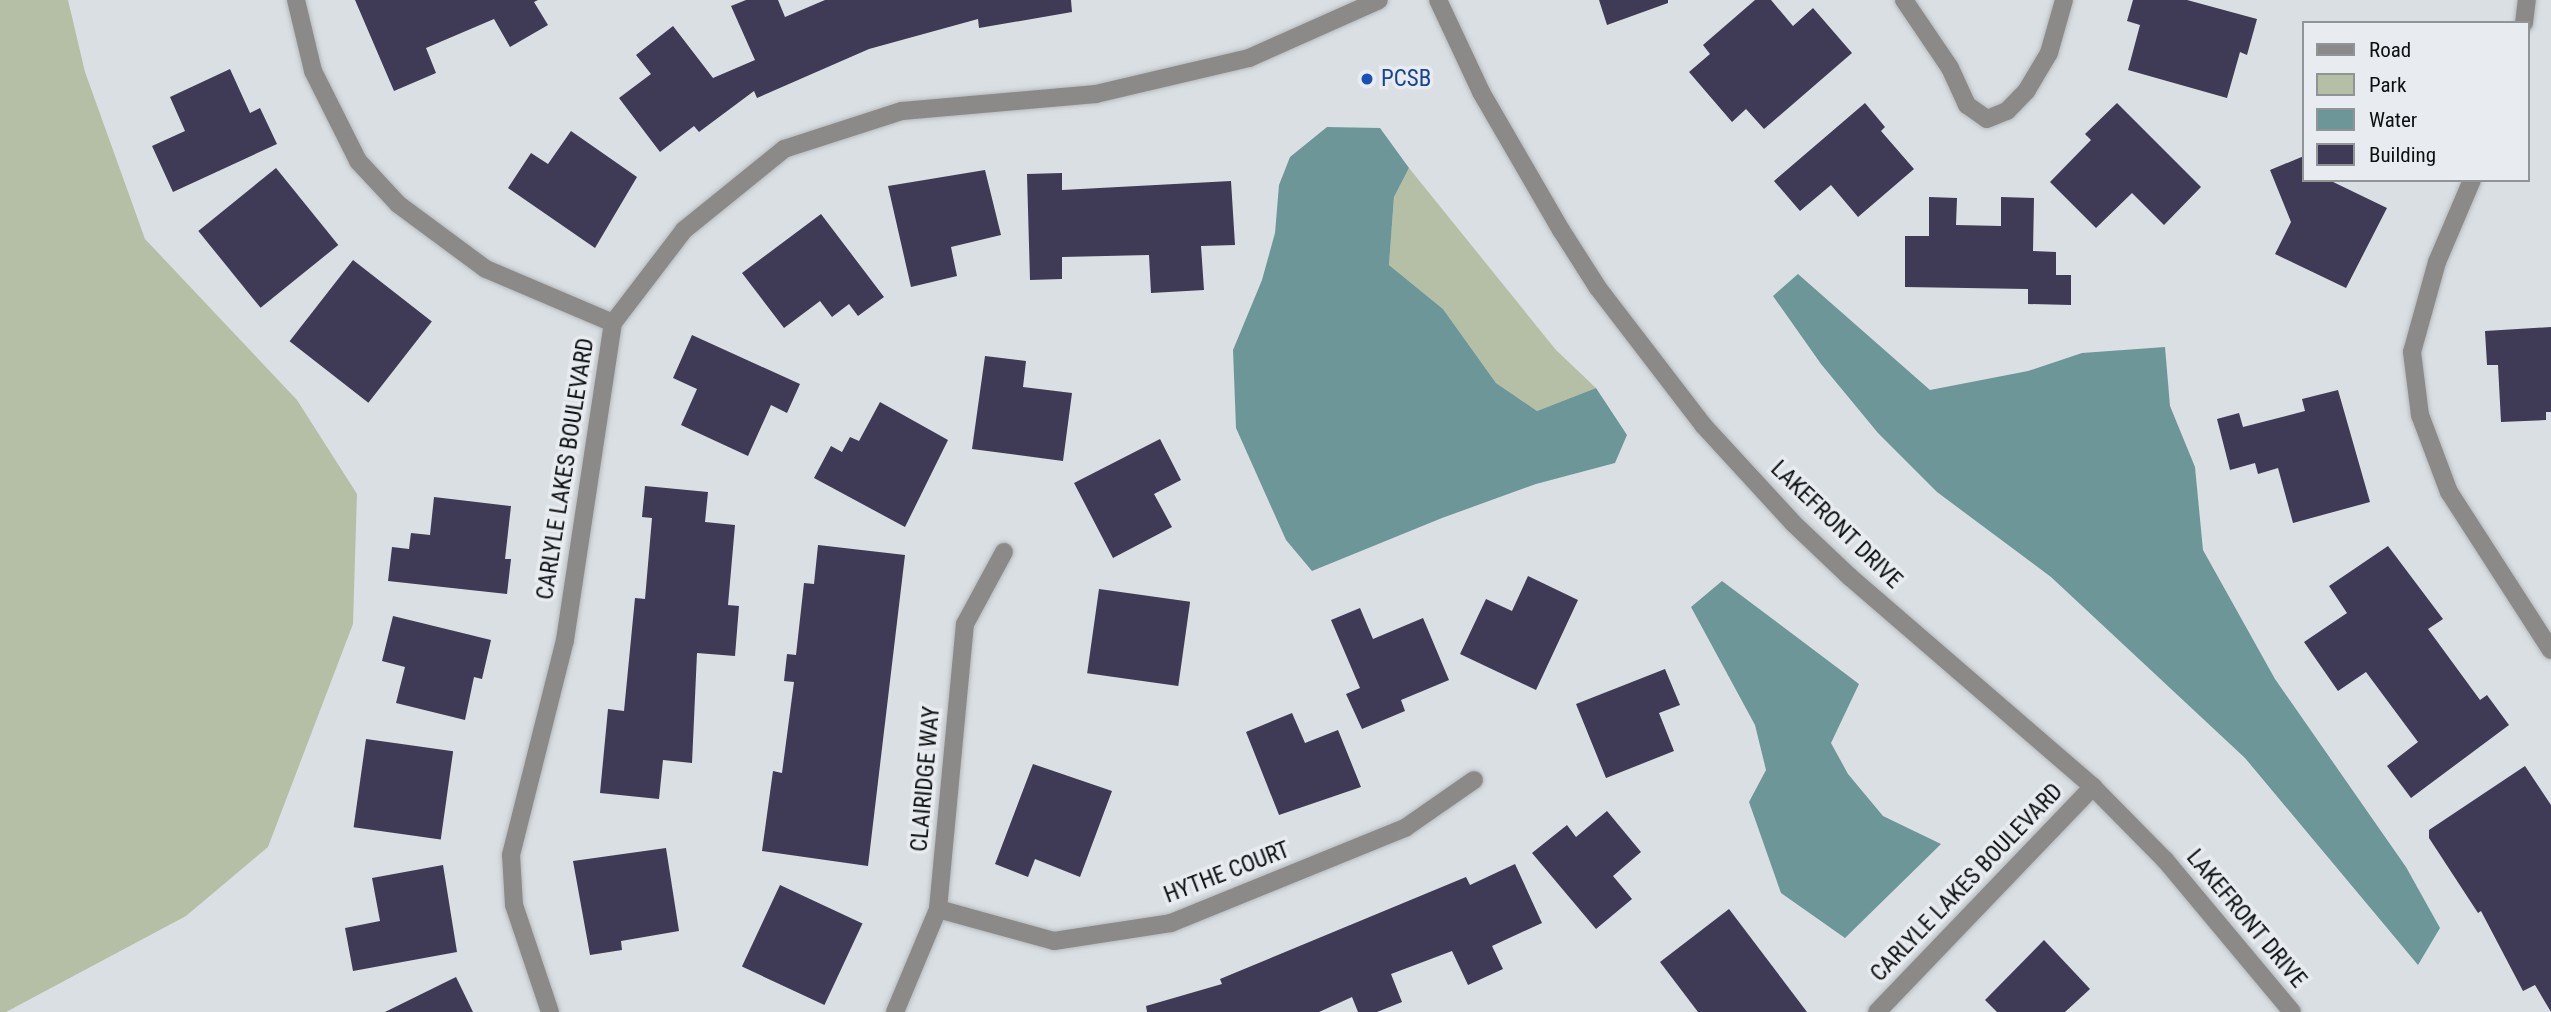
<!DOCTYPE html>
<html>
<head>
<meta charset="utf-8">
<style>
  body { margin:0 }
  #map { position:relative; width:2551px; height:1012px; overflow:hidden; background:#dadfe3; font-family:"Roboto Condensed",sans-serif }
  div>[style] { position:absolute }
  .green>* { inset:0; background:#b5bfa6 }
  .water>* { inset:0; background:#6d9699 }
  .building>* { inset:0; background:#3f3a55; transform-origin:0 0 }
  .roads { filter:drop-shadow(0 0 2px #b5babd) drop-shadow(0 0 2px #b5babd) }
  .minor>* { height:18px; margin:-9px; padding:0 9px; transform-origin:9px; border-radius:9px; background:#8c8989 }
  .tertiary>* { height:18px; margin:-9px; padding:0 9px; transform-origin:9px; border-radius:9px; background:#8c8989 }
  .dots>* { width:19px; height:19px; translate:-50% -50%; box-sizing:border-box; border:4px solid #e8ecf0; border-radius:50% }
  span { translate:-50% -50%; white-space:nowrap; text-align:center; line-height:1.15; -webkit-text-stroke:7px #e8ecf0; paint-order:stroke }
  .transit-label { font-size:23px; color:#164399 }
  .left { translate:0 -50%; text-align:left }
  .street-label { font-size:23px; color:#0d0f10 }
  .legend { position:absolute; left:2302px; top:21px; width:228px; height:161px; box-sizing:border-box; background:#e8ecf0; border:2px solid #909496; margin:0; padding:9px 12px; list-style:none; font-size:21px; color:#0d0f10 }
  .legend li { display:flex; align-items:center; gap:14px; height:35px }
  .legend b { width:35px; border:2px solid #909496 }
</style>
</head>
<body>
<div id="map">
  <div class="green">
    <div style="clip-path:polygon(0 0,68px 0,85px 72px,145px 239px,297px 400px,357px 494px,353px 624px,268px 847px,186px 916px,6px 1012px,0 1012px)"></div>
    <div style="clip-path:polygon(1409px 168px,1556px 350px,1596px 388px,1537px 411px,1496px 383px,1443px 309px,1389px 265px,1394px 197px)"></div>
  </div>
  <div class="water">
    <div style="clip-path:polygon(1327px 127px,1380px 128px,1409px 168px,1394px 197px,1389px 265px,1443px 309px,1496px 383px,1537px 411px,1596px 388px,1627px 435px,1615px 463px,1536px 484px,1442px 518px,1312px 571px,1286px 540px,1236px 428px,1233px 350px,1262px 280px,1275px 233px,1279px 185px,1290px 157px)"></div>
    <div style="clip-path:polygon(1798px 274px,1930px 390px,2028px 371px,2082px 353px,2165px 347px,2170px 406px,2195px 467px,2203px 550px,2275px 679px,2406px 867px,2440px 928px,2418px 965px,2245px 758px,2051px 577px,1937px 492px,1878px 433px,1821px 364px,1773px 296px)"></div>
    <div style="clip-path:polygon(1722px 581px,1859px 684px,1831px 743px,1848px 774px,1883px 816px,1941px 844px,1845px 938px,1781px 893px,1749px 802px,1766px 770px,1755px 725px,1691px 607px)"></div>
  </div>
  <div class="building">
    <div style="clip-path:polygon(355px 0,538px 0,534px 2px,548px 25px,510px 47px,494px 19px,426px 48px,436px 73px,394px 91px)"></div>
    <div style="clip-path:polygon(746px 0,778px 0,785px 17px,825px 0,1071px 0,1072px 12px,979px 28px,978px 19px,869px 49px,757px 98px,754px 91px,699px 132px,694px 126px,660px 152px,619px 98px,651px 74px,636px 55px,673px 26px,713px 78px,755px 60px,731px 6px)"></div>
    <div style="clip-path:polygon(1599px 0,1668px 0,1668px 3px,1607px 25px)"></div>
    <div style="clip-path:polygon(1755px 0,1771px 0,1793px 26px,1813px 8px,1852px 53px,1764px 129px,1746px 109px,1732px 122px,1689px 72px,1710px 54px,1703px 45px)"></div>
    <div style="clip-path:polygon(2133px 0,2187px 0,2257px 19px,2247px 55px,2240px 52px,2227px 98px,2128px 70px,2140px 25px,2127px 21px)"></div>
    <div style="clip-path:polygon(230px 69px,250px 113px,260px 108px,277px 144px,173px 192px,152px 146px,185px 131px,170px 97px)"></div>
    <div style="clip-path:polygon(1865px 103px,1885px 127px,1881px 131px,1914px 169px,1858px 217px,1831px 185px,1800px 211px,1774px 181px)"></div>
    <div style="clip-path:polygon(2117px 103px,2201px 187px,2164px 225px,2132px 193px,2096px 228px,2050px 182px,2091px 140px,2085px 134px)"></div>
    <div style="clip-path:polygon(571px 131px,637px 177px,595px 248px,508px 188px,531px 153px,548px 164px)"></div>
    <div style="clip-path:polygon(2304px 156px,2304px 180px,2329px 180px,2387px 208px,2346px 288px,2275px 254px,2291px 222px,2270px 170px)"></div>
    <div style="left:276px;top:168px;width:99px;height:100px;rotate:51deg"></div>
    <div style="clip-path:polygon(985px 170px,1001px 235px,951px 247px,957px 276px,911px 287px,888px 186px)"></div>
    <div style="clip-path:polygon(1062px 173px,1062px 190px,1231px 181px,1235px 245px,1201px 246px,1204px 290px,1151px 293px,1149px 255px,1062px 257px,1062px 279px,1030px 280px,1027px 174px)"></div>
    <div style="clip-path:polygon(1929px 197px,1957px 198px,1956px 225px,2001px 226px,2001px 197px,2034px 198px,2033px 251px,2056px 252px,2056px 275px,2071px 275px,2071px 305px,2028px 304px,2028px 289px,1905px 287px,1905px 236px,1929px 236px)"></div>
    <div style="clip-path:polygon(821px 214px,884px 297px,858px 316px,849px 304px,832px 317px,820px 301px,784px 328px,742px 273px)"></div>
    <div style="left:353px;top:260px;width:100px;height:103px;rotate:38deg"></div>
    <div style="clip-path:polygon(2551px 327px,2551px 412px,2546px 412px,2546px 420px,2501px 422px,2498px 365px,2487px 365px,2485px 331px)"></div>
    <div style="clip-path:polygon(692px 335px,800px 384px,787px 413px,771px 405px,748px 456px,681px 425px,697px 389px,673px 378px)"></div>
    <div style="clip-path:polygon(985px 356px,1026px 361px,1023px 387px,1072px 393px,1063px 461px,972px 449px)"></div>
    <div style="clip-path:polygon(2338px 390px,2370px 502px,2293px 523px,2278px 468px,2258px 474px,2255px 463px,2230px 470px,2217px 419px,2239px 413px,2243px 427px,2305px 411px,2302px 399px)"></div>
    <div style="clip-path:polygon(880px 402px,948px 440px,905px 527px,814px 478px,831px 446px,842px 452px,850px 437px,859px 441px)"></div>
    <div style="clip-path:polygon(1160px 439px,1181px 480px,1154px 494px,1172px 527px,1113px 558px,1074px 483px)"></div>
    <div style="clip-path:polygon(645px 486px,708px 492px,705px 522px,735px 525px,728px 605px,739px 606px,735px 656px,697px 653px,692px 763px,663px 760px,659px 799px,600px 793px,608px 709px,624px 711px,635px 598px,645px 599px,652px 518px,642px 517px)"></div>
    <div style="clip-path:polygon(434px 497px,511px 506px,505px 559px,511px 559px,507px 594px,388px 581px,392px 547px,409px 549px,411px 533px,430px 535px)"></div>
    <div style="clip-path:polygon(818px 545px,905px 555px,868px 866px,762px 851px,773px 771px,782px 773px,794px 682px,784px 681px,787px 654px,796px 655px,804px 583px,814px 584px)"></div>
    <div style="clip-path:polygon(2388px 546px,2443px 619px,2428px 629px,2480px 700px,2487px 695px,2509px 725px,2411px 798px,2387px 766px,2418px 742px,2366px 672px,2338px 691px,2304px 642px,2347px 613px,2329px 586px)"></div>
    <div style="clip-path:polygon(1528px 576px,1578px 600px,1536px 690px,1460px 654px,1486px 599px,1512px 611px)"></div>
    <div style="left:1099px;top:589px;width:92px;height:85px;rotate:8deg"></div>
    <div style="clip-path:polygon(1360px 608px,1373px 639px,1423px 618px,1449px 680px,1401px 700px,1405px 711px,1362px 729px,1346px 694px,1360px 688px,1331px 620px)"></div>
    <div style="clip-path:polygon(393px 616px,491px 640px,482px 679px,474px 677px,465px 720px,396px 703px,405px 667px,382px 661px)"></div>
    <div style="clip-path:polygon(1665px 669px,1680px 705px,1659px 713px,1674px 751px,1606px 778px,1576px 704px)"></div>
    <div style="clip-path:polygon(1292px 713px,1305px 743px,1338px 730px,1361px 787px,1279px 815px,1246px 732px)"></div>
    <div style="left:366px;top:739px;width:88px;height:89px;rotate:8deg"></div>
    <div style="clip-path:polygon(1033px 764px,1112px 791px,1080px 877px,1035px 859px,1028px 877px,995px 864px)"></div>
    <div style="clip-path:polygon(2525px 766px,2551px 805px,2551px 1012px,2535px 985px,2523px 991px,2481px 911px,2478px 913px,2429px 838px,2429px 830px)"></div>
    <div style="clip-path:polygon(1607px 811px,1641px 852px,1613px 876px,1632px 899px,1596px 929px,1532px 853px,1567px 825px,1576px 837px)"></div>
    <div style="clip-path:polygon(666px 848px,679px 931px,621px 941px,622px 950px,590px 955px,573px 861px)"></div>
    <div style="clip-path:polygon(1515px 864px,1542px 923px,1492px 946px,1503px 969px,1468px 985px,1452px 951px,1391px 974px,1402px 1002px,1377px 1012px,1358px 1012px,1352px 997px,1319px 1012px,1147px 1012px,1146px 1006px,1222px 984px,1220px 979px,1466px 877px,1470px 885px)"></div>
    <div style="clip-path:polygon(443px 865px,457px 952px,353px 971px,345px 928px,380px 921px,372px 878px)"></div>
    <div style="left:780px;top:885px;width:91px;height:90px;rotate:25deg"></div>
    <div style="clip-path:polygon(1729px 909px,1807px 1012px,1698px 1012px,1660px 962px)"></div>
    <div style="clip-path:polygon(2044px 940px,2090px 989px,2065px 1012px,1997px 1012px,1985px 1000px)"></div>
    <div style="clip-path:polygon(456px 977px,473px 1012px,385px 1012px)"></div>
  </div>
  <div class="roads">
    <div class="minor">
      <div style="left:296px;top:0;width:73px;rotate:76.5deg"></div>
      <div style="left:313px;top:71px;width:101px;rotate:63.4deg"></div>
      <div style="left:358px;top:161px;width:59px;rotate:47.1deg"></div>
      <div style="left:398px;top:204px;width:109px;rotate:36.5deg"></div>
      <div style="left:486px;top:269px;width:138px;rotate:23deg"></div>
      <div style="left:1904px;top:0;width:82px;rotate:55.9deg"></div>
      <div style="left:1950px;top:68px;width:41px;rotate:65.3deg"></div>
      <div style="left:1967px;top:105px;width:24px;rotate:35deg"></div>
      <div style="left:1987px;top:119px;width:22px;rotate:-22deg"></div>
      <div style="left:2007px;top:111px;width:29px;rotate:-46deg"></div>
      <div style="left:2027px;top:90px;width:43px;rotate:-59.3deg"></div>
      <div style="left:2049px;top:53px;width:55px;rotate:-74.2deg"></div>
      <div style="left:2524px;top:23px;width:23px;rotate:-83deg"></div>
      <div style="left:2472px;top:180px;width:89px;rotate:113.1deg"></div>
      <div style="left:2437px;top:262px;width:93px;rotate:105.5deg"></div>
      <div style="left:2412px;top:352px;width:64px;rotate:82.8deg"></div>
      <div style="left:2420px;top:415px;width:82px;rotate:69.4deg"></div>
      <div style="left:2449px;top:492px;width:188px;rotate:57.2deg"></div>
      <div style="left:938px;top:909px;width:120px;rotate:15.4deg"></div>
      <div style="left:1054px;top:941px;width:118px;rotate:-8.7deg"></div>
      <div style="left:1171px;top:923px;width:253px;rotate:-22.1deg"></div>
      <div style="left:1405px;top:828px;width:84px;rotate:-34.8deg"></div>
      <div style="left:550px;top:1012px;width:113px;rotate:-108.6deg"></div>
      <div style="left:514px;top:905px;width:50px;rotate:-93.4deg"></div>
      <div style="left:511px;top:855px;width:222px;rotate:-75.9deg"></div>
      <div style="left:565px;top:640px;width:321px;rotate:-81.4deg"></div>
      <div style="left:613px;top:323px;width:117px;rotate:-52.6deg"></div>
      <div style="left:684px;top:230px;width:129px;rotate:-39deg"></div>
      <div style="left:784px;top:149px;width:124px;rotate:-17.9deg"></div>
      <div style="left:902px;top:111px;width:195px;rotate:-5deg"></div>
      <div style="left:1096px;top:94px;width:157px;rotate:-13.2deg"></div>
      <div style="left:1249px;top:58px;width:142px;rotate:-24deg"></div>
      <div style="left:895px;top:1012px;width:112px;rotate:-67.3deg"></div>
      <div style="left:938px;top:909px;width:286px;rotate:-84.6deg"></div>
      <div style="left:965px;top:624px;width:82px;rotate:-61.6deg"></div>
      <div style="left:1877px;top:1012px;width:312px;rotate:-46.2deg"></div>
    </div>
    <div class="tertiary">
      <div style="left:1438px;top:0;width:102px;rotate:64.9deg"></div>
      <div style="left:1481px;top:92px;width:160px;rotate:59.9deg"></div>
      <div style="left:1561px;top:230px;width:69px;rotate:57.5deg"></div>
      <div style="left:1598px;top:288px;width:173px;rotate:52.5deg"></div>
      <div style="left:1703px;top:425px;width:133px;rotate:47.4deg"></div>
      <div style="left:1793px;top:523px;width:79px;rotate:43.5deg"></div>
      <div style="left:1850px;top:577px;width:321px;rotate:40.8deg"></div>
      <div style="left:2093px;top:787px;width:103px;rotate:45.4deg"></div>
      <div style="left:2165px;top:860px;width:198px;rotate:50.1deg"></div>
    </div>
  </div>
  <div class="dots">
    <div style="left:1367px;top:79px;background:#1a4fb4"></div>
  </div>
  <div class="transit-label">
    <span class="left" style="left:1381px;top:79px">PCSB</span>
  </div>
  <div class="street-label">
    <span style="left:566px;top:469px;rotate:-81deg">CARLYLE LAKES BOULEVARD</span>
    <span style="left:1836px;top:525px;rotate:44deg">LAKEFRONT DRIVE</span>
    <span style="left:926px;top:779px;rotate:-85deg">CLAIRIDGE WAY</span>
    <span style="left:1227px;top:873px;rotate:-21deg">HYTHE COURT</span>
    <span style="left:1967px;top:883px;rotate:-46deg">CARLYLE LAKES BOULEVARD</span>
    <span style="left:2246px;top:919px;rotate:50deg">LAKEFRONT DRIVE</span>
  </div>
  <ul class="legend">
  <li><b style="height:9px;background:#8c8989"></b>Road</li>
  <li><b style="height:19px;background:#b5bfa6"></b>Park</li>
  <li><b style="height:19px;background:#6d9699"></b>Water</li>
  <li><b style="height:19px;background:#3f3a55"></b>Building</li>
  </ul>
</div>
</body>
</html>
